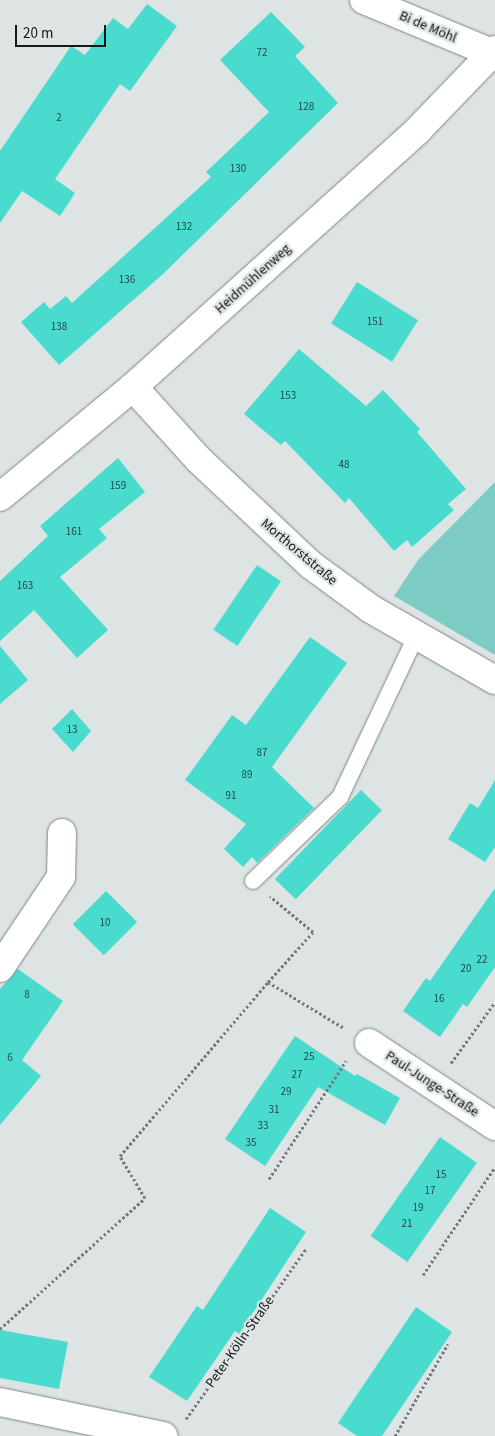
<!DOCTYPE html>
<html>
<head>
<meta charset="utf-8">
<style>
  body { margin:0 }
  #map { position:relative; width:495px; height:1436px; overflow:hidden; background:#dde4e3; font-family:"Source Sans 3",sans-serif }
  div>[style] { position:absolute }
  .green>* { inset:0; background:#7cccc4 }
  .building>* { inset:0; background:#4adbcf; transform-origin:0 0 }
  .path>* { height:3px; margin-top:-1.5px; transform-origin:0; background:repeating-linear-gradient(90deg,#767b7a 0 2.5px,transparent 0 5px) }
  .roads { filter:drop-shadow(0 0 1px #7f8685) drop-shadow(0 0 1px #7f8685) }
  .service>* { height:16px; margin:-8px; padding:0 8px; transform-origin:8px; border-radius:8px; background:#fff }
  .minor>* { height:28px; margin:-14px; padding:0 14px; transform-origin:14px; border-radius:14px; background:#fff }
  .tertiary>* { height:28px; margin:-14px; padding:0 14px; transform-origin:14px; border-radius:14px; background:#fff }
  span { translate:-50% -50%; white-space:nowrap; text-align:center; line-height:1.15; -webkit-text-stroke:4.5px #dde4e3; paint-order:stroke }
  .number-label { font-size:11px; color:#224945 }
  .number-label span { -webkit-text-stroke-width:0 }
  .street-label { font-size:14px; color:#151817 }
  .scale { position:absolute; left:15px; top:25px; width:91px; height:22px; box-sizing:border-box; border:2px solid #151817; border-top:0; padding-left:6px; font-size:15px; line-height:18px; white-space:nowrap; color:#151817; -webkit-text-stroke:4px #dde4e3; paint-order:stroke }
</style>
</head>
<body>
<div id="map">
  <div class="green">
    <div style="clip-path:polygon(495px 482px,495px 655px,394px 596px,418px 560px)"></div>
  </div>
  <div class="building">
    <div style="clip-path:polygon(147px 4px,177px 26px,130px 91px,120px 84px,55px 179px,75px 193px,60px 216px,22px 191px,0 223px,0 151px,71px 46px,85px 55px,113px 18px,128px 29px)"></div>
    <div style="clip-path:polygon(271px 12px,305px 47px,295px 56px,338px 103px,163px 274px,59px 365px,21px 322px,44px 302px,50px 309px,66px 296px,72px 303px,211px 177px,206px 172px,269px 112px,220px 60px)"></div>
    <div style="left:357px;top:282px;width:72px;height:49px;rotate:32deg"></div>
    <div style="clip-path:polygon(299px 349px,366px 406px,383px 390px,420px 429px,417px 432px,466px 489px,448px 504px,454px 510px,412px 547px,407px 540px,394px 551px,349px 498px,345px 503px,285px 441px,281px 445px,244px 414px)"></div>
    <div style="clip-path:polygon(118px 458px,145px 492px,99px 529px,107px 538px,60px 577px,108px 630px,77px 658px,34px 610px,0 641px,0 581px,48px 536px,40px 526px)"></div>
    <div style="left:257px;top:565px;width:29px;height:78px;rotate:34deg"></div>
    <div style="clip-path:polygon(310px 637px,347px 663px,272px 767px,314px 808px,257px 863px,252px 857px,243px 867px,224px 849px,246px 824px,185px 780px,232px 715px,246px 725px)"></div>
    <div style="clip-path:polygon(0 646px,28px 680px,0 704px)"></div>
    <div style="clip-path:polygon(72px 709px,91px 731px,73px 752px,52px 729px)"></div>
    <div style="clip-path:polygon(495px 780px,495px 847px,485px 862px,448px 839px,470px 803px,478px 808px)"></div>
    <div style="left:361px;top:790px;width:29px;height:124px;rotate:44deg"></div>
    <div style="clip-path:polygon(495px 888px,495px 967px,467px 1007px,463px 1004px,440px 1037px,403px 1011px,426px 978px,430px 981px)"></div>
    <div style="left:106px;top:891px;width:44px;height:47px;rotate:45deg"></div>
    <div style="clip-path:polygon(18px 969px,63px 1001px,22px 1060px,41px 1076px,0 1125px,0 989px)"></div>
    <div style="clip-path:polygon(295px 1036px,355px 1076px,357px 1074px,400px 1098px,385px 1125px,318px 1087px,265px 1166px,225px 1139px)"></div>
    <div style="left:440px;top:1137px;width:45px;height:121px;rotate:35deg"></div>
    <div style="clip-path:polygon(270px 1208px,306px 1232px,239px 1334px,235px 1331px,187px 1401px,149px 1377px,197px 1306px,203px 1310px)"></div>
    <div style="clip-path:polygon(416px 1307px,452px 1332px,382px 1436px,357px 1436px,338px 1423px)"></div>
    <div style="clip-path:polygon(0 1330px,68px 1342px,59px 1389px,0 1378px)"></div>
  </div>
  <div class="path">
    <div style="left:268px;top:982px;width:67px;rotate:-48deg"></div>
    <div style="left:313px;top:932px;width:56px;rotate:-140.1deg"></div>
    <div style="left:451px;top:1063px;width:75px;rotate:-54.2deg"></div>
    <div style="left:269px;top:1179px;width:141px;rotate:-56.9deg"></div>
    <div style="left:423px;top:1275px;width:130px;rotate:-56.3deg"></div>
    <div style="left:0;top:1329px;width:195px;rotate:-42.1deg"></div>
    <div style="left:145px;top:1198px;width:49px;rotate:-120.8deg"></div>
    <div style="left:120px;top:1156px;width:228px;rotate:-49.6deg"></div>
    <div style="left:268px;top:982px;width:89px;rotate:31.2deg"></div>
    <div style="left:186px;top:1419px;width:208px;rotate:-54.8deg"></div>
    <div style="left:395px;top:1436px;width:106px;rotate:-60.1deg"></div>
  </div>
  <div class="roads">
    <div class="service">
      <div style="left:253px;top:881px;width:121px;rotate:-44deg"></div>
      <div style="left:340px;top:797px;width:178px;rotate:-64.7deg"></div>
    </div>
    <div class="minor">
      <div style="left:364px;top:0;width:139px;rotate:22.5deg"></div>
      <div style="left:133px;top:387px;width:97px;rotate:47.9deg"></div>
      <div style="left:198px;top:459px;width:155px;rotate:43.2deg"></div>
      <div style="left:311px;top:565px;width:74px;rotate:36.3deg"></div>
      <div style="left:371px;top:609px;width:143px;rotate:29.8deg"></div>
      <div style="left:0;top:968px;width:110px;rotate:-56.2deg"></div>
      <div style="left:61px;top:877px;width:44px;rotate:-88.7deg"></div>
      <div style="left:369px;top:1043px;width:151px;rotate:33.4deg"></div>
      <div style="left:0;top:1402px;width:167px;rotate:11.8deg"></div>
    </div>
    <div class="tertiary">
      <div style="left:0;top:497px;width:173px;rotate:-39.6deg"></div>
      <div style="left:133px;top:387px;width:384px;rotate:-42deg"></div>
      <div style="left:418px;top:130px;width:111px;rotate:-46.1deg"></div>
    </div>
  </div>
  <div class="number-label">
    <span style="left:262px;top:53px">72</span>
    <span style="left:306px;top:107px">128</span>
    <span style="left:59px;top:118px">2</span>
    <span style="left:238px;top:169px">130</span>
    <span style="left:184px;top:227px">132</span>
    <span style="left:127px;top:280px">136</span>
    <span style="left:375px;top:322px">151</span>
    <span style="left:59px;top:327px">138</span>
    <span style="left:288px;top:396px">153</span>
    <span style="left:344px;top:465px">48</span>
    <span style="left:118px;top:486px">159</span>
    <span style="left:74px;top:532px">161</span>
    <span style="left:25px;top:586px">163</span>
    <span style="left:72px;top:730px">13</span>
    <span style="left:262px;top:753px">87</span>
    <span style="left:247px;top:775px">89</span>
    <span style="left:231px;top:796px">91</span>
    <span style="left:105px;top:923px">10</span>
    <span style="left:482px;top:960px">22</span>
    <span style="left:466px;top:969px">20</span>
    <span style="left:27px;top:995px">8</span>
    <span style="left:439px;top:999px">16</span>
    <span style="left:309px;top:1057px">25</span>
    <span style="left:10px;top:1058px">6</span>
    <span style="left:297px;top:1075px">27</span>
    <span style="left:286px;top:1092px">29</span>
    <span style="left:274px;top:1110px">31</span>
    <span style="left:263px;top:1126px">33</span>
    <span style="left:251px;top:1143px">35</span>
    <span style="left:441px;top:1175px">15</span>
    <span style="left:430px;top:1191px">17</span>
    <span style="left:418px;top:1208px">19</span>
    <span style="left:407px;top:1224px">21</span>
  </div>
  <div class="street-label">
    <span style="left:428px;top:27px;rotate:23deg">Bi de Möhl</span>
    <span style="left:253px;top:279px;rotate:-42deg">Heidmühlenweg</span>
    <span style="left:299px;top:552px;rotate:40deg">Morthorststraße</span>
    <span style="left:432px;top:1084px;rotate:33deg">Paul-Junge-Straße</span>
    <span style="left:240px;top:1342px;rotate:-55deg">Peter-Kölln-Straße</span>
  </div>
  <div class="scale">20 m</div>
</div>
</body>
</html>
